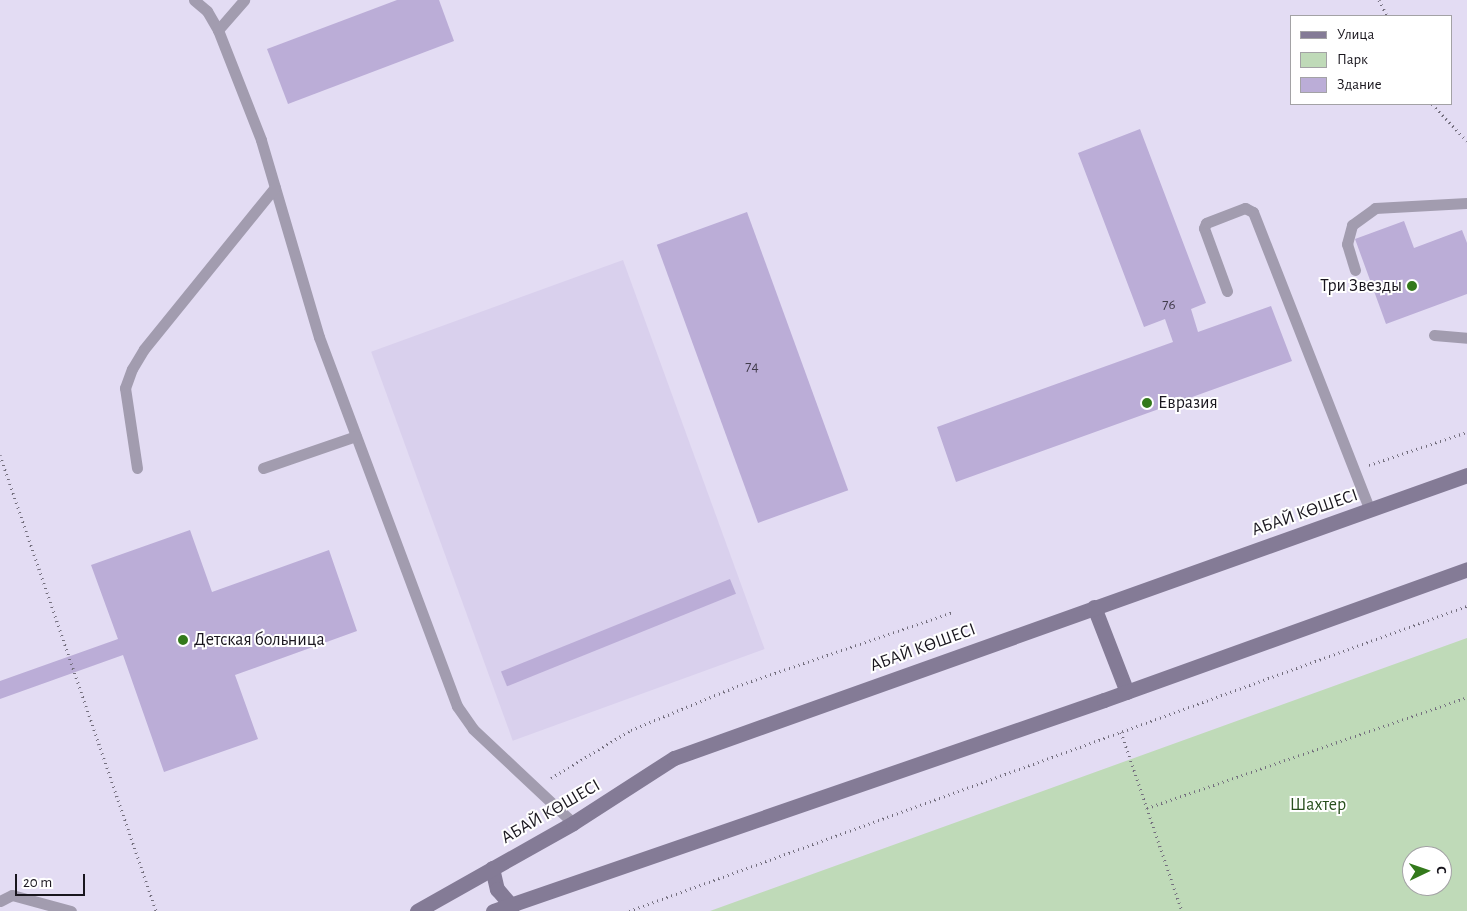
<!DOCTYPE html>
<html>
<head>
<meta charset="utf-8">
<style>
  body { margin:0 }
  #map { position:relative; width:1467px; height:911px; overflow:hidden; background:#e3dcf3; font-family:"Alegreya Sans",sans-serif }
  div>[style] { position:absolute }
  .built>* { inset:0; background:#d9d0ed; transform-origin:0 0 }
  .green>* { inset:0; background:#bfdab8 }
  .building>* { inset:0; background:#bbadd7; transform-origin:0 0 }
  .path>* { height:3px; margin-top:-1.5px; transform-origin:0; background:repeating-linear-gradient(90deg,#746f7e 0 1px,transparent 0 5px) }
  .lane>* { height:11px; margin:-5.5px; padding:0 5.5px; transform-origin:5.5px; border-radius:5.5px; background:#a29caf }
  .secondary>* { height:15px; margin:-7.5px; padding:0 7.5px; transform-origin:7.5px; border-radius:7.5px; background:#847b96 }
  .dots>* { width:14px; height:14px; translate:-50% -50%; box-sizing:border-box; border:2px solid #fff; border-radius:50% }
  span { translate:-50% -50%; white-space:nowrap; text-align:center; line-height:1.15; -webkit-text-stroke:4px #fff; paint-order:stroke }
  .number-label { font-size:15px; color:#423c4c }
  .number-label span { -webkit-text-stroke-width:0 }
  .poi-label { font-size:18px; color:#19161e }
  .right { translate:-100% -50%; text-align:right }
  .left { translate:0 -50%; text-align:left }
  .street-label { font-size:18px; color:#19161e }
  .park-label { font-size:18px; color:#274e1c }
  .legend { position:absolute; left:1290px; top:15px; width:162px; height:90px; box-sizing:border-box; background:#fff; border:1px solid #a3a2a5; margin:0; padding:6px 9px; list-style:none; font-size:15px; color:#19161e }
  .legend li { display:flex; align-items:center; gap:10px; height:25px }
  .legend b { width:25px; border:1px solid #a3a2a5 }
  .north { position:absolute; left:1402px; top:846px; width:50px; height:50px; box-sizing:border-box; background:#fff; border:1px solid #a3a2a5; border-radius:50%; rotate:87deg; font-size:14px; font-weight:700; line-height:20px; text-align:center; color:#19161e }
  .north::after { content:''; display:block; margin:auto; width:18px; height:22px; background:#33791b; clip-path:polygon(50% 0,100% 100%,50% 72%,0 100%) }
  .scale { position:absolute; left:15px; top:874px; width:70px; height:22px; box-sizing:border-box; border:2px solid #19161e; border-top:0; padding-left:6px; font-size:15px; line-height:18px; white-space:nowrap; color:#19161e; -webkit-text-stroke:4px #fff; paint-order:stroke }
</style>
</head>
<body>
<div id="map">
  <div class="built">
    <div style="left:623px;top:260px;width:414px;height:268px;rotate:70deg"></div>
  </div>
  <div class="green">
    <div style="clip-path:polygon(evenodd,1467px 638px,1467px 911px,710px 911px,1467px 638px,1412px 856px,1442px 856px,1442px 886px,1412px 886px,1412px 856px)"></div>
  </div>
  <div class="building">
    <div style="clip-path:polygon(397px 0,439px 0,454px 41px,288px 104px,267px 49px)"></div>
    <div style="clip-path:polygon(1140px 129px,1206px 303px,1191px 309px,1198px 332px,1271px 306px,1292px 361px,956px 482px,937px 427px,1173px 342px,1165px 319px,1144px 327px,1078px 153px)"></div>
    <div style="left:747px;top:212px;width:296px;height:96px;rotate:70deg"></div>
    <div style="clip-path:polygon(1404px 221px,1414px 248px,1462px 230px,1467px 243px,1467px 294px,1386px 324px,1355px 239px)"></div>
    <div style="clip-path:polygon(190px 530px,212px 592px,329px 550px,357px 631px,235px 675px,258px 739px,164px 772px,123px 655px,0 699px,0 681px,118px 639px,91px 565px)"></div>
    <div style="left:730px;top:579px;width:16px;height:247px;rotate:68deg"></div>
  </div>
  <div class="path">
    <div style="left:1379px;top:0;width:18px;rotate:63deg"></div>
    <div style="left:1432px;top:104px;width:51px;rotate:46.6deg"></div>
    <div style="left:0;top:455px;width:482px;rotate:71.1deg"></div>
    <div style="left:1369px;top:465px;width:103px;rotate:-18.6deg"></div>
    <div style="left:1121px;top:732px;width:189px;rotate:71.2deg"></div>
    <div style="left:551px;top:778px;width:93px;rotate:-31deg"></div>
    <div style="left:631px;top:730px;width:115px;rotate:-22.5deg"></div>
    <div style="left:737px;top:686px;width:228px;rotate:-18.9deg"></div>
    <div style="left:1147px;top:808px;width:339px;rotate:-19.1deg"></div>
    <div style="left:629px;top:911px;width:892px;rotate:-20deg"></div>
  </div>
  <div class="lane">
    <div style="left:194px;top:0;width:17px;rotate:40deg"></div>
    <div style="left:207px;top:11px;width:22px;rotate:60deg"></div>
    <div style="left:218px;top:30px;width:118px;rotate:68.6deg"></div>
    <div style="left:261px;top:140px;width:205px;rotate:73.6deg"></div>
    <div style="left:319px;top:337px;width:394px;rotate:69.5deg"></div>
    <div style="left:457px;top:706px;width:28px;rotate:55deg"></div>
    <div style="left:473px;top:729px;width:137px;rotate:43.2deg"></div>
    <div style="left:218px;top:30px;width:40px;rotate:-49deg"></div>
    <div style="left:1355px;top:270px;width:27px;rotate:-107deg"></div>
    <div style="left:1347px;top:244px;width:20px;rotate:-75deg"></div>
    <div style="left:1352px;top:225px;width:29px;rotate:-36deg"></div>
    <div style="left:1375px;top:208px;width:92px;rotate:-3.1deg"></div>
    <div style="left:1227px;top:291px;width:67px;rotate:-110.1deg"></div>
    <div style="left:1204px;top:228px;width:5px;rotate:-68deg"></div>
    <div style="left:1206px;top:223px;width:42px;rotate:-21deg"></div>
    <div style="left:1245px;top:208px;width:9px;rotate:27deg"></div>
    <div style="left:1253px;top:212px;width:320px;rotate:68.6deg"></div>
    <div style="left:1434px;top:335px;width:33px;rotate:5deg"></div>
    <div style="left:137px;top:468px;width:81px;rotate:-98.5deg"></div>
    <div style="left:125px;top:388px;width:20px;rotate:-70deg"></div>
    <div style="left:132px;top:369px;width:23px;rotate:-59deg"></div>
    <div style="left:144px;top:349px;width:208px;rotate:-51deg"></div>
    <div style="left:263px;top:468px;width:98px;rotate:-19deg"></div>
    <div style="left:0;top:901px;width:13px;rotate:-27deg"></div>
    <div style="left:12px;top:895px;width:61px;rotate:15.2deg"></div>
  </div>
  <div class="secondary">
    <div style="left:1094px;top:607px;width:91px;rotate:68.8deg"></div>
    <div style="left:492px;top:868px;width:22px;rotate:77deg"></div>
    <div style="left:497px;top:889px;width:23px;rotate:49deg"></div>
    <div style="left:417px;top:911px;width:179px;rotate:-29.4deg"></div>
    <div style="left:573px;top:823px;width:120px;rotate:-32.8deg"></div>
    <div style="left:674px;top:758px;width:842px;rotate:-19.64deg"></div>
    <div style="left:493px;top:911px;width:646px;rotate:-19.05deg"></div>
    <div style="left:1104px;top:700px;width:386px;rotate:-19.8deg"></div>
  </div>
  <div class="dots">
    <div style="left:1412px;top:286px;background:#33791b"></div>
    <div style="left:1147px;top:403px;background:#33791b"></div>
    <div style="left:183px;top:640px;background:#33791b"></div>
  </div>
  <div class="number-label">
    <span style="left:1169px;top:305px">76</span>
    <span style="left:752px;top:367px">74</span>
  </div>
  <div class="poi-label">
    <span class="right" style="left:1402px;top:286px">Три Звезды</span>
    <span class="left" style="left:1158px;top:403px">Евразия</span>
    <span class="left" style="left:194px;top:640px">Детская больница</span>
  </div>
  <div class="street-label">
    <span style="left:1305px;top:513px;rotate:-19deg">АБАЙ КӨШЕСІ</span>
    <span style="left:923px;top:648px;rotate:-20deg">АБАЙ КӨШЕСІ</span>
    <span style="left:551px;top:812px;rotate:-30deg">АБАЙ КӨШЕСІ</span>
  </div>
  <div class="park-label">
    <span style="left:1318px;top:805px">Шахтер</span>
  </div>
  <ul class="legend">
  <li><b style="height:6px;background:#847b96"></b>Улица</li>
  <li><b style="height:14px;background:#bfdab8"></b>Парк</li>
  <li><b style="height:14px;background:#bbadd7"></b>Здание</li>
  </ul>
  <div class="north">С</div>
  <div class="scale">20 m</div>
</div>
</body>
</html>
